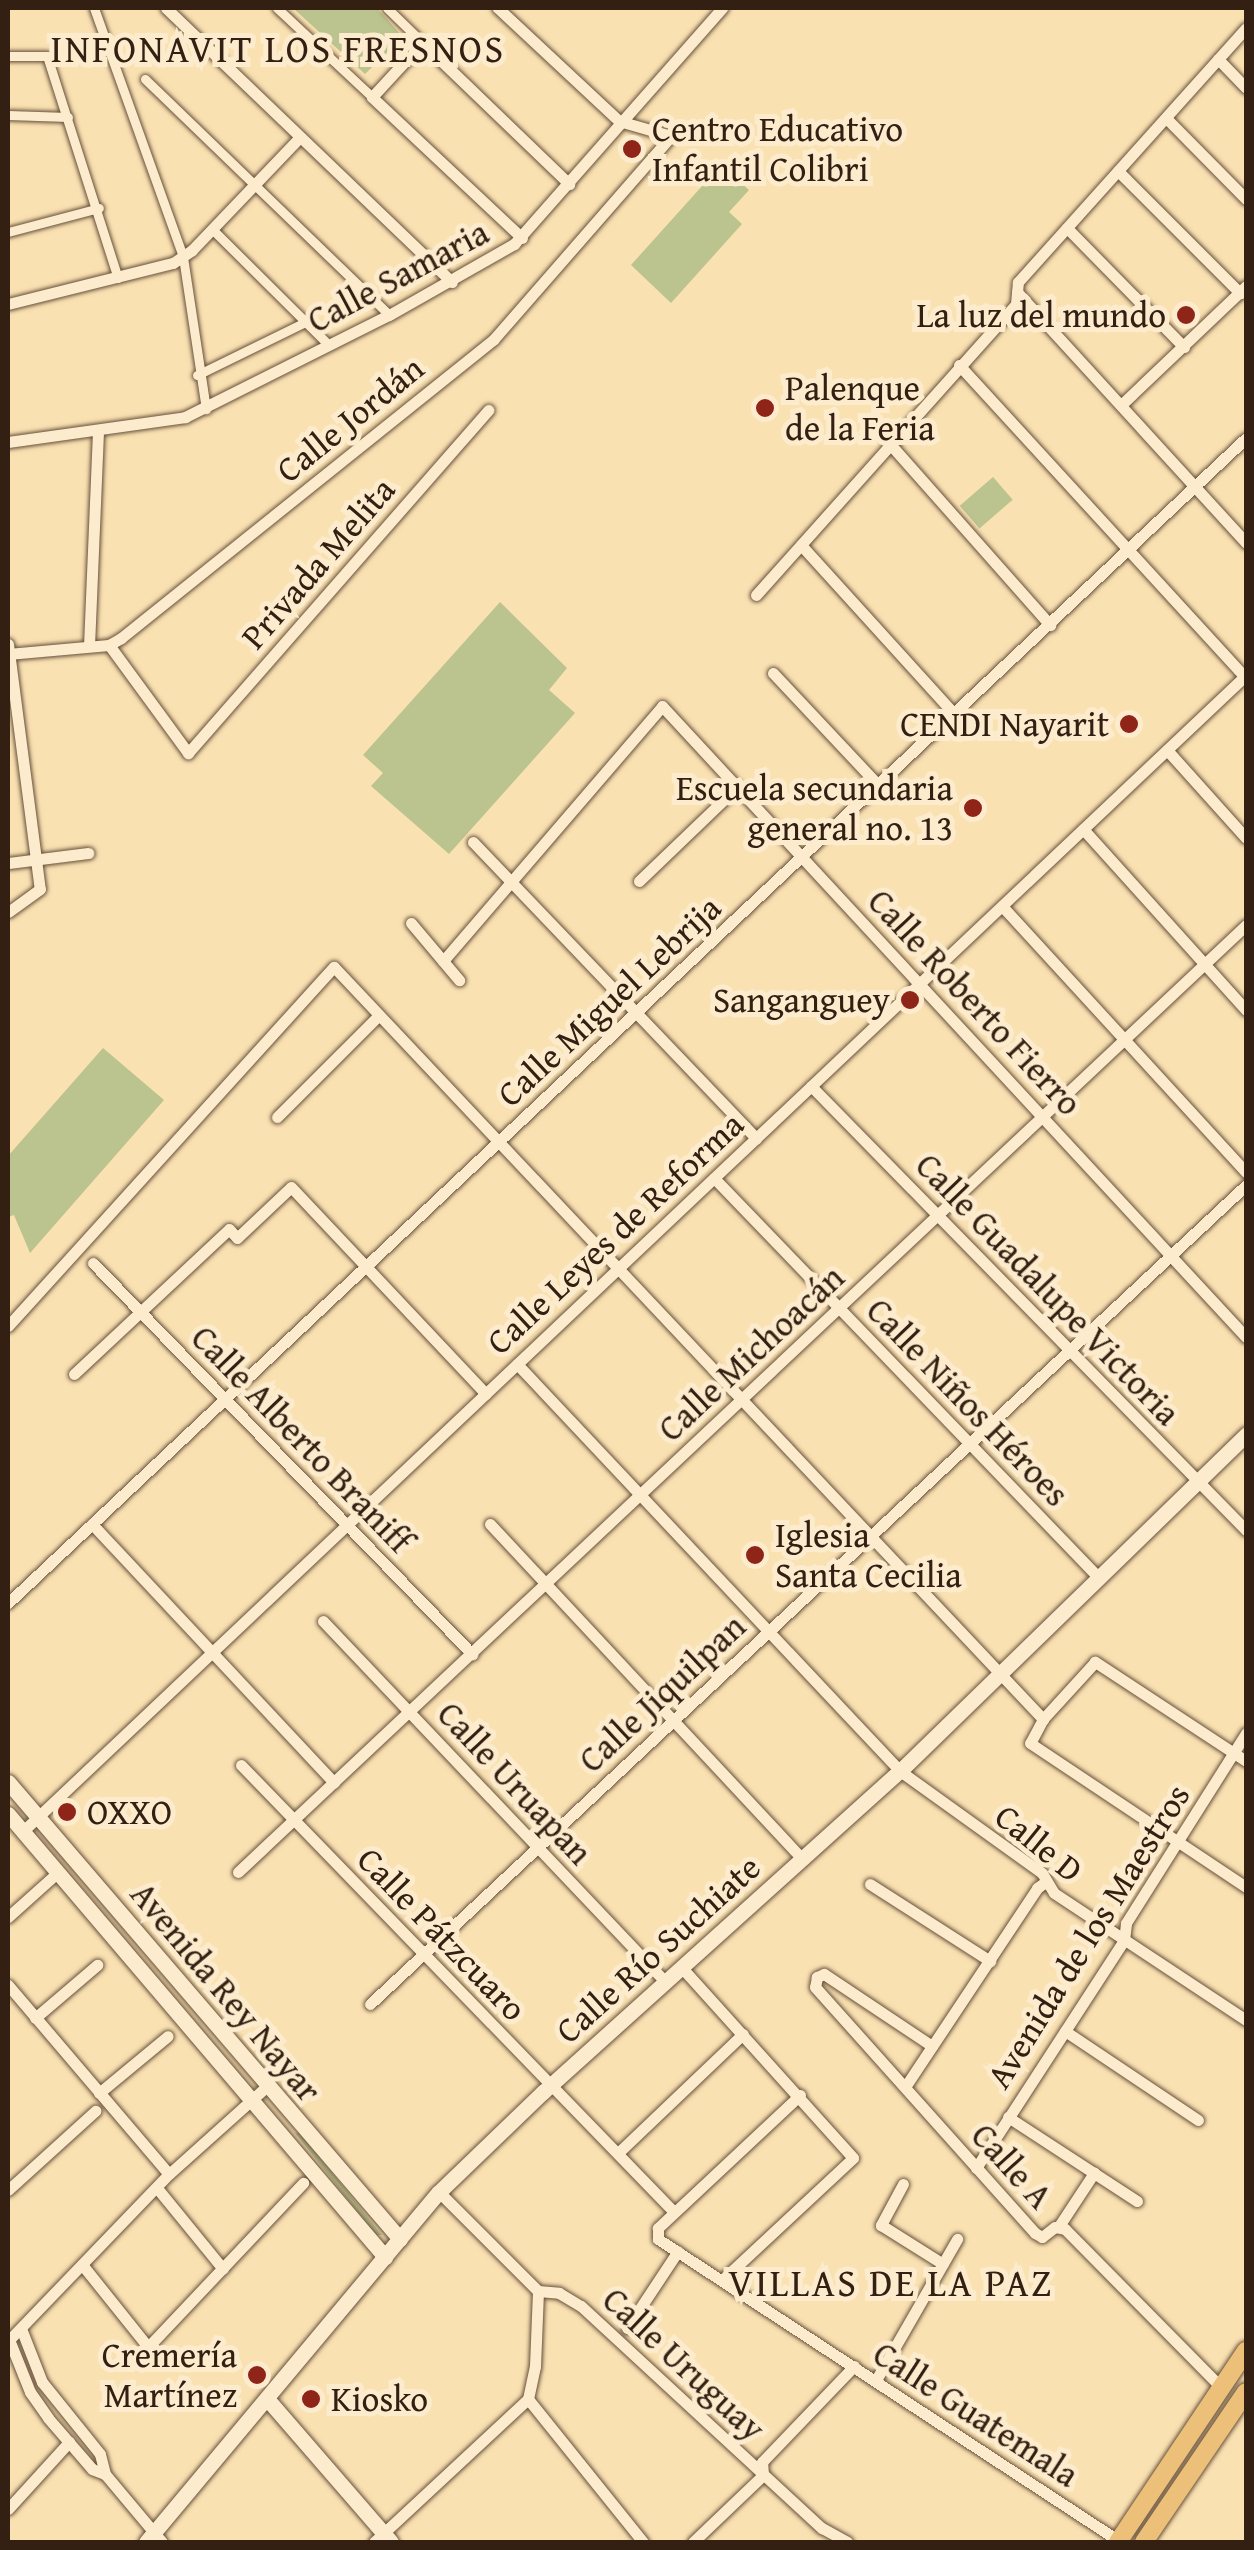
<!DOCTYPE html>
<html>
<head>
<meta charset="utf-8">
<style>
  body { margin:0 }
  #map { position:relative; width:1254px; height:2550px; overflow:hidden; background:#fae1b2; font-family:"Gentium Book Plus",serif }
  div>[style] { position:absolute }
  .green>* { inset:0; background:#bbc38e; transform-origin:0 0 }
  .roads { filter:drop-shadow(0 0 2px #66503b) drop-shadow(0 0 2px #66503b) }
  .pedestrian>* { height:9px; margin:-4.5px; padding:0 4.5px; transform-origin:4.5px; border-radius:4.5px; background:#fceccd }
  .minor>* { height:11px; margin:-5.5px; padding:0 5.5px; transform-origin:5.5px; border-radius:5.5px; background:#fceccd }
  .secondary>* { height:15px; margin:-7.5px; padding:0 7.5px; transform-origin:7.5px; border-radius:7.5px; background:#fceccd }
  .primary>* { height:18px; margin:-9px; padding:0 9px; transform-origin:9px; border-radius:9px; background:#edc079 }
  .dots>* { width:28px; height:28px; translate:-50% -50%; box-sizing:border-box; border:5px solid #fceccd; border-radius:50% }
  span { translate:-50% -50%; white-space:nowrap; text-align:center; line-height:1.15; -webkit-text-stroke:10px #fceccd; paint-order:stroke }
  .poi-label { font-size:35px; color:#342013 }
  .left { translate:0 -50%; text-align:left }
  .right { translate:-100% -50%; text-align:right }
  .street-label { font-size:35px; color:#342013 }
  .neighbourhood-label { font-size:38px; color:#342013; letter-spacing:2.5px }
  .frame { position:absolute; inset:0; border:10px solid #342013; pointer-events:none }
</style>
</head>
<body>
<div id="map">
  <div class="green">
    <div style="clip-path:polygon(293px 8px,377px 8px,403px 37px,365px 74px)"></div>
    <div style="clip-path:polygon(721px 165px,749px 190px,729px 212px,742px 224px,671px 303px,631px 265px)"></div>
    <div style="left:993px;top:477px;width:30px;height:44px;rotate:49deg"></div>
    <div style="clip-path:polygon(500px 602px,567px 668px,549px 690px,575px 713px,449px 854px,371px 786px,383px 773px,363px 755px)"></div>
    <div style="clip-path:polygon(103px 1048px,164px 1100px,30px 1253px,14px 1215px,8px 1217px,8px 1156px)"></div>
    <div style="clip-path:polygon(295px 2133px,300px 2133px,382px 2235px,376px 2235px)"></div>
  </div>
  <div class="roads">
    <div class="pedestrian">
      <div style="left:94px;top:8px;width:264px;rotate:70.3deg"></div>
      <div style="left:183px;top:257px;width:154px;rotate:81.4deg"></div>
      <div style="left:277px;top:8px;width:130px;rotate:43.1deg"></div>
      <div style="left:387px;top:8px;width:62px;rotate:44.3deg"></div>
      <div style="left:8px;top:56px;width:39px"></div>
      <div style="left:47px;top:56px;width:233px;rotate:72.3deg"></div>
      <div style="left:145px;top:79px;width:339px;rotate:44deg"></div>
      <div style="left:8px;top:115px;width:60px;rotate:1.9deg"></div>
      <div style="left:212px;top:229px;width:165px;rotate:44.8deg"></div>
      <div style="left:8px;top:232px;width:94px;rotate:-14.8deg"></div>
      <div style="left:197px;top:375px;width:120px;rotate:-26.1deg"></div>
    </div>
    <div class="minor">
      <div style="left:166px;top:8px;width:396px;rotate:43.8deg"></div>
      <div style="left:1218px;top:59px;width:40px;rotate:46deg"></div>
      <div style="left:1166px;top:118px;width:114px;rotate:45.4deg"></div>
      <div style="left:1118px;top:171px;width:173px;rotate:45deg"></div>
      <div style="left:1067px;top:228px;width:167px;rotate:45.5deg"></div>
      <div style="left:522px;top:238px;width:206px;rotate:-136.8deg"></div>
      <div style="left:372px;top:97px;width:53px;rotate:-47.3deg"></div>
      <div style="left:408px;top:58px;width:24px;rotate:-17deg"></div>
      <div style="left:431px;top:51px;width:192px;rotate:43.9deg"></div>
      <div style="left:1017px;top:292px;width:340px;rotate:47.6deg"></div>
      <div style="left:8px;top:304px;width:170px;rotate:-14deg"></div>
      <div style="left:173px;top:263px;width:23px;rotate:-34deg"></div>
      <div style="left:192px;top:250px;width:156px;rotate:-46.3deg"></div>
      <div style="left:959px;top:365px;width:425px;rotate:47.5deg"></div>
      <div style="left:1121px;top:405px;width:173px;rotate:-43.6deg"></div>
      <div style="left:8px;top:442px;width:179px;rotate:-8deg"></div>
      <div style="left:185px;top:417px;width:228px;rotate:-26.6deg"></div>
      <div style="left:389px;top:315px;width:144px;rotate:-29.6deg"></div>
      <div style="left:514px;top:244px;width:315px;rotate:-48.6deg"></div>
      <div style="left:890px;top:444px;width:242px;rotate:48.5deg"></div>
      <div style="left:801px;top:545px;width:228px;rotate:47.8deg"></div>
      <div style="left:756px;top:595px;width:390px;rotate:-48.2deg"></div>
      <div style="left:1016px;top:304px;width:22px;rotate:-85deg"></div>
      <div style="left:1018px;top:282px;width:341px;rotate:-48.1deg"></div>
      <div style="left:8px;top:644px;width:247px;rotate:82.6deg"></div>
      <div style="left:40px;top:889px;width:39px;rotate:144deg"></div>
      <div style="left:109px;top:645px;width:134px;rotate:53.8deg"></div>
      <div style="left:188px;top:753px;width:456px;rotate:-48.8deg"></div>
      <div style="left:89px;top:646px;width:215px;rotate:-87.6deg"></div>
      <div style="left:8px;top:654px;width:101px;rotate:-5.1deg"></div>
      <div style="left:109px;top:645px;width:14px;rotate:-30deg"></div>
      <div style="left:121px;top:638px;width:477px;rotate:-38.7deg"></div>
      <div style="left:493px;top:340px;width:271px;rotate:-48.9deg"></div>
      <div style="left:671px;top:136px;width:54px;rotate:-163.9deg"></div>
      <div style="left:619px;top:121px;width:166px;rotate:-137deg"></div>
      <div style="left:773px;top:673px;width:155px;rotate:46.8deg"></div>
      <div style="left:1167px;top:750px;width:118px;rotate:48.1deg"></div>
      <div style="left:1083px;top:829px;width:244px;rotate:48deg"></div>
      <div style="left:473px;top:842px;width:410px;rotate:46.3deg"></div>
      <div style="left:8px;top:863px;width:81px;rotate:-7.1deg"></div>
      <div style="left:639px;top:881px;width:136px;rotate:-43.8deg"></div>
      <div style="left:1002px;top:906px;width:361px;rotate:47.5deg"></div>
      <div style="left:411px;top:923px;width:75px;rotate:49.9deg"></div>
      <div style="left:443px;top:961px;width:336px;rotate:-49.3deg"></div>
      <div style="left:662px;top:706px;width:860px;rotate:47.22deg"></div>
      <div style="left:811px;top:1086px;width:622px;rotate:45.59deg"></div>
      <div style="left:277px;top:1117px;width:144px;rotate:-45deg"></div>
      <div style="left:714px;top:1178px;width:555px;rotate:46.09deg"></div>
      <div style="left:93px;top:1263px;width:545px;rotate:45.89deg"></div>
      <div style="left:8px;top:1326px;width:485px;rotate:-47.8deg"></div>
      <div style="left:334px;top:967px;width:1034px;rotate:46.69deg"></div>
      <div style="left:517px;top:1364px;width:559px;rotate:46.74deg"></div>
      <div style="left:900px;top:1771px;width:175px;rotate:35.7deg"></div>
      <div style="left:1042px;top:1873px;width:23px;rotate:59deg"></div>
      <div style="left:1054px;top:1893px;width:230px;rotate:33.5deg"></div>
      <div style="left:74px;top:1374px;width:212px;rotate:-43.1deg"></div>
      <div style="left:229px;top:1229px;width:12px;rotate:48deg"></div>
      <div style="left:237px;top:1238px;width:74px;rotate:-43.4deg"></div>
      <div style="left:291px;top:1187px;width:284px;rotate:46.7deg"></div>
      <div style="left:92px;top:1524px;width:354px;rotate:46.9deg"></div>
      <div style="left:490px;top:1524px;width:459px;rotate:47deg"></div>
      <div style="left:8px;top:1603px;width:1700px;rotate:-43.26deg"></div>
      <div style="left:323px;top:1621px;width:499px;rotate:46.5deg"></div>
      <div style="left:1246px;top:1761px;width:181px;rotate:-146.7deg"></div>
      <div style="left:1095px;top:1662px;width:77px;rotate:132.4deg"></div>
      <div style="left:1043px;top:1719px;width:27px;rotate:118deg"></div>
      <div style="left:1030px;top:1743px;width:260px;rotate:33.7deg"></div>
      <div style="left:241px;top:1765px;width:622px;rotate:45.91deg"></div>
      <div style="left:22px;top:1832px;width:1684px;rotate:-43.39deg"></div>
      <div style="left:238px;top:1872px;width:1383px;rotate:-43.21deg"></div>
      <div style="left:870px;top:1884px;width:143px;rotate:32.7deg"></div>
      <div style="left:8px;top:1917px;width:66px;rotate:-41.9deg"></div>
      <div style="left:683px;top:1969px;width:254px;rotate:48deg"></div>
      <div style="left:853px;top:2158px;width:179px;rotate:137deg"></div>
      <div style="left:8px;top:1985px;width:248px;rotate:49.6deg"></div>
      <div style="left:370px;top:2004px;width:1199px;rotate:-43.07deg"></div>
      <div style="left:35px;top:2018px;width:82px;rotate:-40.5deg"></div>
      <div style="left:1065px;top:2031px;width:160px;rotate:33.8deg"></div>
      <div style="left:932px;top:2046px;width:130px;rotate:-146.3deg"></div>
      <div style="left:824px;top:1974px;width:8px;rotate:157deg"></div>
      <div style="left:817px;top:1977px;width:10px;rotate:101deg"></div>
      <div style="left:815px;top:1987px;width:330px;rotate:48.2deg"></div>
      <div style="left:1035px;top:2233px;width:8px;rotate:30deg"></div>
      <div style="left:1042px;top:2237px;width:16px;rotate:-38deg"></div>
      <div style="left:1055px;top:2227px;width:10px;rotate:11deg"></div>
      <div style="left:1065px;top:2229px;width:225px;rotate:45.4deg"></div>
      <div style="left:905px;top:2087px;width:239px;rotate:-56.4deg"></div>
      <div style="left:1037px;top:1888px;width:9px;rotate:-36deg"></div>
      <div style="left:99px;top:2093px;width:89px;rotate:-39.6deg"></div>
      <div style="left:800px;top:2095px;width:195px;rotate:136.9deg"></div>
      <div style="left:658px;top:2228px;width:11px;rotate:90deg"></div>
      <div style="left:658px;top:2239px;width:551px;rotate:33.23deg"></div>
      <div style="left:1008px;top:2117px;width:154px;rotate:33.1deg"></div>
      <div style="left:619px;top:2152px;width:171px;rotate:-43.6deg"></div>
      <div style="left:976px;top:2168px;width:272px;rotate:-57deg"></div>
      <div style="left:1124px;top:1940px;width:17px;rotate:-83deg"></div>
      <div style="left:1126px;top:1923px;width:225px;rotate:-57.7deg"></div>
      <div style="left:903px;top:2184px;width:47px;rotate:118.2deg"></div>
      <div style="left:881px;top:2225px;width:73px;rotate:32.2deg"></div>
      <div style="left:157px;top:2188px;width:104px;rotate:50.8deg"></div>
      <div style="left:8px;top:2190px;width:118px;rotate:-42.2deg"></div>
      <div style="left:439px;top:2192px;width:140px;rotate:45deg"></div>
      <div style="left:538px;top:2291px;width:21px;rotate:5deg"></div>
      <div style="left:559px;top:2293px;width:26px;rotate:31deg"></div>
      <div style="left:581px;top:2306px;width:328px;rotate:42.7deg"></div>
      <div style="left:822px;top:2528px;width:29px;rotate:29deg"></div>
      <div style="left:1059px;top:2226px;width:64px;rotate:-56.6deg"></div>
      <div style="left:84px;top:2267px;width:102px;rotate:51.3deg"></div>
      <div style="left:148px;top:2347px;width:226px;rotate:-46.6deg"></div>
      <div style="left:627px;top:2328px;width:92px;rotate:-56.5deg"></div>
      <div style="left:22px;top:2331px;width:55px;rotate:68.6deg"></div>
      <div style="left:42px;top:2382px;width:92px;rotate:51.1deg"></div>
      <div style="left:100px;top:2454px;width:21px;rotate:76deg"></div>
      <div style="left:8px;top:2337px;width:59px;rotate:68.2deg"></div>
      <div style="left:30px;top:2392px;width:32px;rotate:55deg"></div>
      <div style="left:48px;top:2418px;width:67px;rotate:49.2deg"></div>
      <div style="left:92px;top:2469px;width:14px;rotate:21deg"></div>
      <div style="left:105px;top:2474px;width:89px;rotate:50deg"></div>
      <div style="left:9px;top:2340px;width:231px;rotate:-46.1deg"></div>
      <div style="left:169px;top:2174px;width:132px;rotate:-41.9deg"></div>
      <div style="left:876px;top:2380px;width:163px;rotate:-60.1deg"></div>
      <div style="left:528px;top:2399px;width:184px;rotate:51.2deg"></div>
      <div style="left:8px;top:2509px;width:91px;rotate:-47.7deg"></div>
      <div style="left:374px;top:2542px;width:210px;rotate:-42.9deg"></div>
      <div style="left:528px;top:2399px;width:34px;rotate:-78deg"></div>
      <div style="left:535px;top:2366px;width:75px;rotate:-87.7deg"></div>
      <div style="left:693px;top:2542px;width:97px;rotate:-43.7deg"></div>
      <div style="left:763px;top:2475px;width:13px;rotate:-94deg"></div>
      <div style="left:762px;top:2462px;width:133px;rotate:-46.2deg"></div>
    </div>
    <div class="secondary">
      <div style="left:8px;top:1782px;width:602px;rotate:49.38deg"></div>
      <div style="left:8px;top:1814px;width:582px;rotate:49.6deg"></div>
      <div style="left:269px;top:2401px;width:186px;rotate:49.1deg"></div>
      <div style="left:146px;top:2542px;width:456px;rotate:-50.1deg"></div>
      <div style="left:439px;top:2192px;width:144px;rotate:-43.9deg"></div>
      <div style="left:543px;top:2092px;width:480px;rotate:-42deg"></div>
      <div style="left:900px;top:1771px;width:483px;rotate:-44.2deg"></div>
    </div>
    <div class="primary">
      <div style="left:1118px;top:2542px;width:230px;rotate:-56.2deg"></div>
      <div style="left:1144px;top:2542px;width:181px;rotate:-55.8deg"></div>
    </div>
  </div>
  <div class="dots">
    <div style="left:632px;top:149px;background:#8f2418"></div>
    <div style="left:1186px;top:315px;background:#8f2418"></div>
    <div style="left:765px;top:408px;background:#8f2418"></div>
    <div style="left:1129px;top:724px;background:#8f2418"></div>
    <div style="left:973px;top:808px;background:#8f2418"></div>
    <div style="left:910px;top:1000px;background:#8f2418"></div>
    <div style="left:755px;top:1555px;background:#8f2418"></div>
    <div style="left:67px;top:1812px;background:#8f2418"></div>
    <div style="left:257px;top:2375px;background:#8f2418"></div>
    <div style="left:311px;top:2399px;background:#8f2418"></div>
  </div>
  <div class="poi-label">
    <span class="left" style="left:652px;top:149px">Centro Educativo<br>Infantil Colibri</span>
    <span class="right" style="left:1166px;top:315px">La luz del mundo</span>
    <span class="left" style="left:785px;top:408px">Palenque<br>de la Feria</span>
    <span class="right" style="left:1109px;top:724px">CENDI Nayarit</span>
    <span class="right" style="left:953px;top:808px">Escuela secundaria<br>general no. 13</span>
    <span class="right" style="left:890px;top:1000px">Sanganguey</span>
    <span class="left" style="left:775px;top:1555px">Iglesia<br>Santa Cecilia</span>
    <span class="left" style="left:87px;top:1812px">OXXO</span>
    <span class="right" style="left:237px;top:2375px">Cremería<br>Martínez</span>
    <span class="left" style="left:331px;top:2399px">Kiosko</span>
  </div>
  <div class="street-label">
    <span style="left:398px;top:276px;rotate:-28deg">Calle Samaria</span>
    <span style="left:350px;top:419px;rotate:-39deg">Calle Jordán</span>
    <span style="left:318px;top:563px;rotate:-49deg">Privada Melita</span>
    <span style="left:609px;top:1001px;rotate:-43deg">Calle Miguel Lebrija</span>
    <span style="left:975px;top:1002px;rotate:47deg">Calle Roberto Fierro</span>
    <span style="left:615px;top:1233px;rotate:-43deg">Calle Leyes de Reforma</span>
    <span style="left:1048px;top:1289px;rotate:46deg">Calle Guadalupe Victoria</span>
    <span style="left:751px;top:1353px;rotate:-43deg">Calle Michoacán</span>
    <span style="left:968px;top:1402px;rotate:46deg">Calle Niños Héroes</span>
    <span style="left:302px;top:1439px;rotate:46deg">Calle Alberto Braniff</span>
    <span style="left:662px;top:1693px;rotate:-43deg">Calle Jiquilpan</span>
    <span style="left:515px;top:1783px;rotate:47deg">Calle Uruapan</span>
    <span style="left:1039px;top:1843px;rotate:39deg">Calle D</span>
    <span style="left:442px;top:1934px;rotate:46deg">Calle Pátzcuaro</span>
    <span style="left:1088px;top:1936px;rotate:-58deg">Avenida de los Maestros</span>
    <span style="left:658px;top:1949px;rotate:-42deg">Calle Río Suchiate</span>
    <span style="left:226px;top:1992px;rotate:50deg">Avenida Rey Nayar</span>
    <span style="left:1012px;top:2166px;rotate:48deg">Calle A</span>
    <span style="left:684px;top:2364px;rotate:43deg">Calle Uruguay</span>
    <span style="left:976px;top:2414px;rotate:33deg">Calle Guatemala</span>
  </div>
  <div class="neighbourhood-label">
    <span style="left:278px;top:49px">INFONAVIT LOS FRESNOS</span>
    <span style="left:891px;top:2283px">VILLAS DE LA PAZ</span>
  </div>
  <div class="frame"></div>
</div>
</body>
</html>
